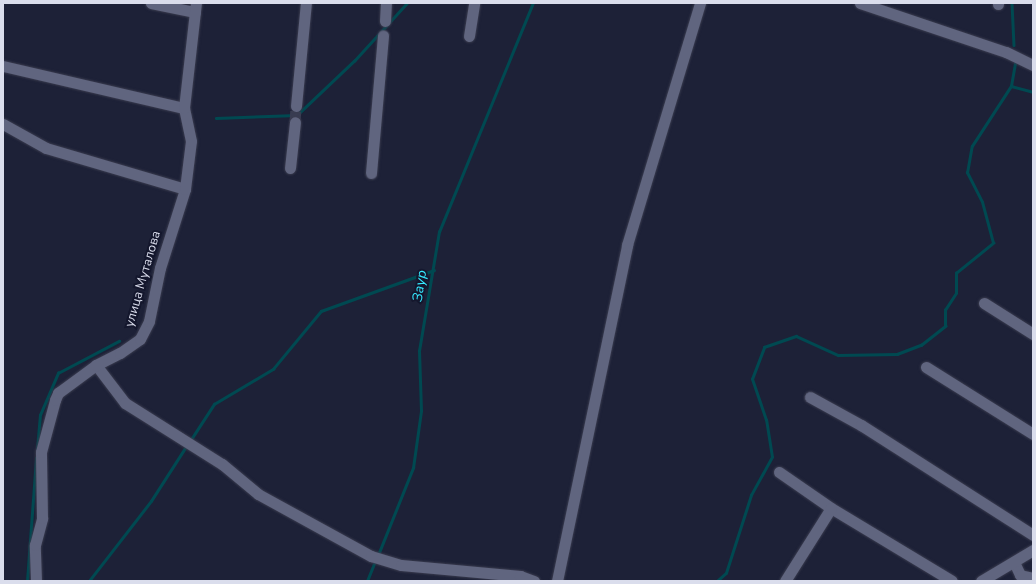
<!DOCTYPE html>
<html>
<head>
<meta charset="utf-8">
<style>
  body { margin:0 }
  #map { position:relative; width:1036px; height:584px; overflow:hidden; background:#1d2137; font-family:"Nunito Sans",sans-serif }
  div>[style] { position:absolute }
  .stream>* { height:2.5px; margin:-1.25px; padding:0 1.25px; transform-origin:1.25px; border-radius:1.25px; background:#004951 }
  .minor-tunnel>* { height:11px; margin-top:-5.5px; transform-origin:0; background:repeating-linear-gradient(90deg,#393d52 0 11px,transparent 0 16.5px) }
  .roads { filter:drop-shadow(0 0 1px #3a3c4f) drop-shadow(0 0 1px #3a3c4f) }
  .minor>* { height:11px; margin:-5.5px; padding:0 5.5px; transform-origin:5.5px; border-radius:5.5px; background:#60657f }
  span { translate:-50% -50%; white-space:nowrap; text-align:center; line-height:1.15; -webkit-text-stroke:4px #14172d; paint-order:stroke }
  .street-label { font-size:13px; color:#daddec }
  .water-label { font-size:14px; color:#36e9ff; font-style:italic }
  .frame { position:absolute; inset:0; border:4px solid #daddec; pointer-events:none }
</style>
</head>
<body>
<div id="map">
  <div class="stream">
    <div style="left:1012px;top:3px;width:42px;rotate:87.3deg"></div>
    <div style="left:1011px;top:86px;width:23px;rotate:15deg"></div>
    <div style="left:216px;top:118px;width:81px;rotate:-2.1deg"></div>
    <div style="left:297px;top:115px;width:79px;rotate:-43.5deg"></div>
    <div style="left:354px;top:61px;width:79px;rotate:-47.6deg"></div>
    <div style="left:190px;top:441px;width:44px;rotate:-57deg"></div>
    <div style="left:214px;top:404px;width:69px;rotate:-30.7deg"></div>
    <div style="left:273px;top:369px;width:75px;rotate:-50.4deg"></div>
    <div style="left:321px;top:311px;width:120px;rotate:-19.9deg"></div>
    <div style="left:37px;top:449px;width:34px;rotate:-85deg"></div>
    <div style="left:40px;top:415px;width:46px;rotate:-66.8deg"></div>
    <div style="left:58px;top:373px;width:69px;rotate:-27.7deg"></div>
    <div style="left:378px;top:555px;width:94px;rotate:-68.1deg"></div>
    <div style="left:413px;top:468px;width:58px;rotate:-82deg"></div>
    <div style="left:421px;top:411px;width:60px;rotate:-91.9deg"></div>
    <div style="left:419px;top:351px;width:121px;rotate:-80.5deg"></div>
    <div style="left:439px;top:232px;width:248px;rotate:-67.7deg"></div>
    <div style="left:27px;top:581px;width:123px;rotate:-85.8deg"></div>
    <div style="left:89px;top:581px;width:101px;rotate:-52.2deg"></div>
    <div style="left:151px;top:501px;width:67px;rotate:-57.3deg"></div>
    <div style="left:367px;top:581px;width:22px;rotate:-68deg"></div>
    <div style="left:717px;top:581px;width:12px;rotate:-42deg"></div>
    <div style="left:726px;top:573px;width:82px;rotate:-72.2deg"></div>
    <div style="left:751px;top:495px;width:43px;rotate:-61.1deg"></div>
    <div style="left:772px;top:457px;width:37px;rotate:-99deg"></div>
    <div style="left:766px;top:420px;width:43px;rotate:-108.9deg"></div>
    <div style="left:752px;top:379px;width:34px;rotate:-69deg"></div>
    <div style="left:764px;top:347px;width:34px;rotate:-19deg"></div>
    <div style="left:796px;top:336px;width:46px;rotate:24.3deg"></div>
    <div style="left:838px;top:355px;width:59px;rotate:-1deg"></div>
    <div style="left:897px;top:354px;width:26px;rotate:-21deg"></div>
    <div style="left:921px;top:345px;width:31px;rotate:-38deg"></div>
    <div style="left:945px;top:326px;width:16px;rotate:-90deg"></div>
    <div style="left:945px;top:310px;width:20px;rotate:-57deg"></div>
    <div style="left:956px;top:293px;width:20px;rotate:-90deg"></div>
    <div style="left:956px;top:273px;width:48px;rotate:-39deg"></div>
    <div style="left:993px;top:243px;width:42px;rotate:-105deg"></div>
    <div style="left:982px;top:202px;width:33px;rotate:-117deg"></div>
    <div style="left:967px;top:173px;width:27px;rotate:-80deg"></div>
    <div style="left:972px;top:146px;width:72px;rotate:-57deg"></div>
    <div style="left:1011px;top:86px;width:23px;rotate:-80deg"></div>
  </div>
  <div class="minor-tunnel">
    <div style="left:295px;top:122px;width:16px;rotate:-86deg"></div>
  </div>
  <div class="roads">
    <div class="minor">
      <div style="left:151px;top:3px;width:45px;rotate:11.6deg"></div>
      <div style="left:860px;top:3px;width:154px;rotate:18.6deg"></div>
      <div style="left:1006px;top:52px;width:30px;rotate:26deg"></div>
      <div style="left:998px;top:4px;width:1px;rotate:-90deg"></div>
      <div style="left:385px;top:21px;width:18px;rotate:-87deg"></div>
      <div style="left:469px;top:36px;width:33px;rotate:-81deg"></div>
      <div style="left:3px;top:66px;width:186px;rotate:13.1deg"></div>
      <div style="left:296px;top:106px;width:103px;rotate:-84.5deg"></div>
      <div style="left:3px;top:124px;width:49px;rotate:29.2deg"></div>
      <div style="left:46px;top:148px;width:145px;rotate:16.4deg"></div>
      <div style="left:290px;top:168px;width:46px;rotate:-83.8deg"></div>
      <div style="left:371px;top:173px;width:138px;rotate:-85deg"></div>
      <div style="left:984px;top:303px;width:58px;rotate:32.3deg"></div>
      <div style="left:96px;top:365px;width:48px;rotate:52.7deg"></div>
      <div style="left:125px;top:403px;width:115px;rotate:32.2deg"></div>
      <div style="left:222px;top:464px;width:47px;rotate:39.8deg"></div>
      <div style="left:258px;top:494px;width:129px;rotate:28.8deg"></div>
      <div style="left:371px;top:556px;width:31px;rotate:17deg"></div>
      <div style="left:401px;top:565px;width:120px;rotate:5.3deg"></div>
      <div style="left:520px;top:576px;width:15px;rotate:20deg"></div>
      <div style="left:926px;top:367px;width:126px;rotate:32.1deg"></div>
      <div style="left:810px;top:397px;width:58px;rotate:28.8deg"></div>
      <div style="left:861px;top:425px;width:204px;rotate:32.6deg"></div>
      <div style="left:779px;top:472px;width:63px;rotate:34.7deg"></div>
      <div style="left:831px;top:508px;width:141px;rotate:31.1deg"></div>
      <div style="left:1014px;top:562px;width:14px;rotate:65deg"></div>
      <div style="left:1020px;top:575px;width:13px;rotate:13deg"></div>
      <div style="left:36px;top:581px;width:36px;rotate:-92deg"></div>
      <div style="left:35px;top:545px;width:28px;rotate:-75deg"></div>
      <div style="left:42px;top:518px;width:66px;rotate:-90.9deg"></div>
      <div style="left:41px;top:452px;width:54px;rotate:-74.9deg"></div>
      <div style="left:55px;top:400px;width:8px;rotate:-67deg"></div>
      <div style="left:58px;top:393px;width:47px;rotate:-36.4deg"></div>
      <div style="left:96px;top:365px;width:27px;rotate:-27deg"></div>
      <div style="left:120px;top:353px;width:24px;rotate:-35deg"></div>
      <div style="left:140px;top:339px;width:20px;rotate:-63deg"></div>
      <div style="left:149px;top:321px;width:54px;rotate:-78.3deg"></div>
      <div style="left:160px;top:268px;width:83px;rotate:-72.4deg"></div>
      <div style="left:185px;top:189px;width:48px;rotate:-82.9deg"></div>
      <div style="left:191px;top:141px;width:34px;rotate:-102deg"></div>
      <div style="left:184px;top:108px;width:106px;rotate:-83.5deg"></div>
      <div style="left:557px;top:581px;width:343px;rotate:-78.2deg"></div>
      <div style="left:627px;top:245px;width:253px;rotate:-73.2deg"></div>
      <div style="left:785px;top:581px;width:86px;rotate:-57.8deg"></div>
      <div style="left:981px;top:581px;width:61px;rotate:-30.8deg"></div>
    </div>
  </div>
  <div class="street-label">
    <span style="left:143px;top:279px;rotate:-74deg">улица Муталова</span>
  </div>
  <div class="water-label">
    <span style="left:420px;top:286px;rotate:-81deg">Заур</span>
  </div>
  <div class="frame"></div>
</div>
</body>
</html>
